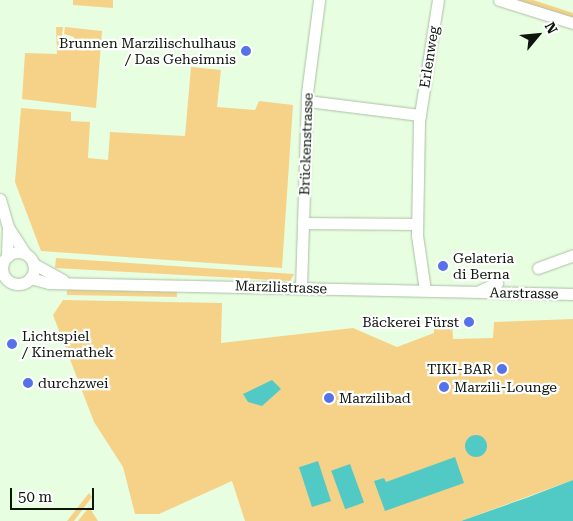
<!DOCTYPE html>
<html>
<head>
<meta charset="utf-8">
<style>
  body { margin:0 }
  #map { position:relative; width:573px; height:521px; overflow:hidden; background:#e8fee1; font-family:"Roboto Serif",serif }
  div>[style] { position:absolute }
  .green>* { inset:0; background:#f5d288; transform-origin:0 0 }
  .water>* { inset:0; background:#51cac5; transform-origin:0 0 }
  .round { border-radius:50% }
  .roads { filter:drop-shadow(0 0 1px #abc0a4) drop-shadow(0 0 1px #abc0a4) }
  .minor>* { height:11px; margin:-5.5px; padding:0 5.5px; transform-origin:5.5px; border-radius:5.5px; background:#fff }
  .minor>.ring { margin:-5.5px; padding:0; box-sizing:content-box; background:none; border:11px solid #fff; border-radius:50% }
  .dots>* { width:14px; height:14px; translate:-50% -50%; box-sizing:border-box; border:2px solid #fff; border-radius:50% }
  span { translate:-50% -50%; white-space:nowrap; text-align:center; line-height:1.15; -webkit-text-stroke:4.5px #fff; paint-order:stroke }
  .poi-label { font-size:14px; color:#0e160c }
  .right { translate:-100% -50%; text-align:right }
  .left { translate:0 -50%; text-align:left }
  .street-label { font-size:14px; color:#0e160c }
  .north { position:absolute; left:513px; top:10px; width:50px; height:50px; -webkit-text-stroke:4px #fff; paint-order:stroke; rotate:62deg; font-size:14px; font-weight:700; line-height:20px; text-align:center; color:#0e160c }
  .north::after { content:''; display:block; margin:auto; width:18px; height:22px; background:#0e160c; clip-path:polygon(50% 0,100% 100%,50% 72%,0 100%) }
  .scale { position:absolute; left:10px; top:488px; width:84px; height:22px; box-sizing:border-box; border:2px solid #0e160c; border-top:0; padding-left:6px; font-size:15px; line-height:18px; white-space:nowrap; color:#0e160c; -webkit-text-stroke:4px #fff; paint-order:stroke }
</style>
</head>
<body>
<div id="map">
  <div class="green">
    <div style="clip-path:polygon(73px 0,113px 0,113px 8px,73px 5px)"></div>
    <div style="clip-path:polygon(514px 0,533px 0,573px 13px,573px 18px)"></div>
    <div style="clip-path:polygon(56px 27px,63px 27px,61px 45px,73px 46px,74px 37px,64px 34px,65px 27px,102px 31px,96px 108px,22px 99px,25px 53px,57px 54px)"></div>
    <div style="clip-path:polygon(191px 67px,221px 70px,217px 107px,255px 110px,259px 101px,293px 105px,282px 268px,41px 251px,15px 182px,21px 108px,71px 112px,71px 121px,90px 122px,88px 158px,108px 160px,110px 132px,185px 136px)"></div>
    <div style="clip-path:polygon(56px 258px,294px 274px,290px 281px,55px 268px)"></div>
    <div style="left:67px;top:290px;width:110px;height:5px;rotate:1deg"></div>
    <div style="clip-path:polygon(63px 300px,222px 303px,221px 343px,353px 328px,397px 347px,434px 333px,434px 324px,452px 323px,453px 339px,493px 338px,494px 322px,573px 319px,573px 480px,461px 521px,245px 521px,232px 481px,159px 514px,135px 514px,123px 467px,94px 422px,53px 315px)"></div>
    <div style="clip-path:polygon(89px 493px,92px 497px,74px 521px,67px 521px)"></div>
    <div style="clip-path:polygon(89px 507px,98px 521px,78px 521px)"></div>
  </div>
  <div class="water">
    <div style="clip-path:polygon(272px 380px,281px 389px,262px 406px,248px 402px,243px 394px)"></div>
    <div class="round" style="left:465px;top:435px;width:22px;height:22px"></div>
    <div style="clip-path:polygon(455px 457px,464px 483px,385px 511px,374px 481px,384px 478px,386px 482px)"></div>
    <div style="left:318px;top:461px;width:42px;height:20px;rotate:72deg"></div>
    <div style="left:350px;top:464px;width:41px;height:20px;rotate:70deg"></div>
    <div style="clip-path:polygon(573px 480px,573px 521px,461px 521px,526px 498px)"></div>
  </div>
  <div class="roads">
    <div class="minor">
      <div style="left:499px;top:0;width:77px;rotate:17.3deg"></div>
      <div style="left:307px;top:101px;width:114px;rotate:7.1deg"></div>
      <div style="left:0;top:199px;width:29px;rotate:74deg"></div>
      <div style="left:8px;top:227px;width:30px;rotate:92deg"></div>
      <div style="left:303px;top:223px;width:113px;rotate:0.5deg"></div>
      <div style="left:8px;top:227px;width:31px;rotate:57deg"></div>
      <div class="ring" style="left:2px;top:252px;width:21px;height:21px"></div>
      <div style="left:34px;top:264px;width:33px;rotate:29deg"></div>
      <div style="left:538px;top:268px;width:37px;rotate:-20deg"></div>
      <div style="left:30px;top:278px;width:20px;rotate:15deg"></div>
      <div style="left:49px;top:283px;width:524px;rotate:1.2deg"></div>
      <div style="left:301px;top:288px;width:195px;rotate:-88.2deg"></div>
      <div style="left:307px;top:93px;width:94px;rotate:-82.6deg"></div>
      <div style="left:425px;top:290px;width:56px;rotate:-98.3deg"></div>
      <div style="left:417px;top:235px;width:114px;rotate:-89deg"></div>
      <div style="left:419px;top:121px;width:122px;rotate:-81.1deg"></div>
      <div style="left:479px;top:291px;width:20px;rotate:-24deg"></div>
    </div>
  </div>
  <div class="dots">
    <div style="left:246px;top:51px;background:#5672e8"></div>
    <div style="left:443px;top:266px;background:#5672e8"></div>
    <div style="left:469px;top:322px;background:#5672e8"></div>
    <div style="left:12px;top:344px;background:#5672e8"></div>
    <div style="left:502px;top:369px;background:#5672e8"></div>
    <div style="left:28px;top:383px;background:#5672e8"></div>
    <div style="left:444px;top:387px;background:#5672e8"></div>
    <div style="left:329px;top:398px;background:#5672e8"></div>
  </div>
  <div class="poi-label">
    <span class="right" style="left:236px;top:51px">Brunnen Marzilischulhaus<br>/ Das Geheimnis</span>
    <span class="left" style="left:453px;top:266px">Gelateria<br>di Berna</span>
    <span class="right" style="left:459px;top:322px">Bäckerei Fürst</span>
    <span class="left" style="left:22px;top:344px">Lichtspiel<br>/ Kinemathek</span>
    <span class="right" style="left:492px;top:369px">TIKI-BAR</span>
    <span class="left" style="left:38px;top:383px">durchzwei</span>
    <span class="left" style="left:454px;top:387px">Marzili-Lounge</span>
    <span class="left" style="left:339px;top:398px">Marzilibad</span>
  </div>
  <div class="street-label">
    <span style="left:429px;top:57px;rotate:-81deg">Erlenweg</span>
    <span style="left:306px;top:144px;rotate:-88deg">Brückenstrasse</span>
    <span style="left:281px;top:287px;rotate:2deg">Marzilistrasse</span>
    <span style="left:524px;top:293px;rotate:1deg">Aarstrasse</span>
  </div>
  <div class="north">N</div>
  <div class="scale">50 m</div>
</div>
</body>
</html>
